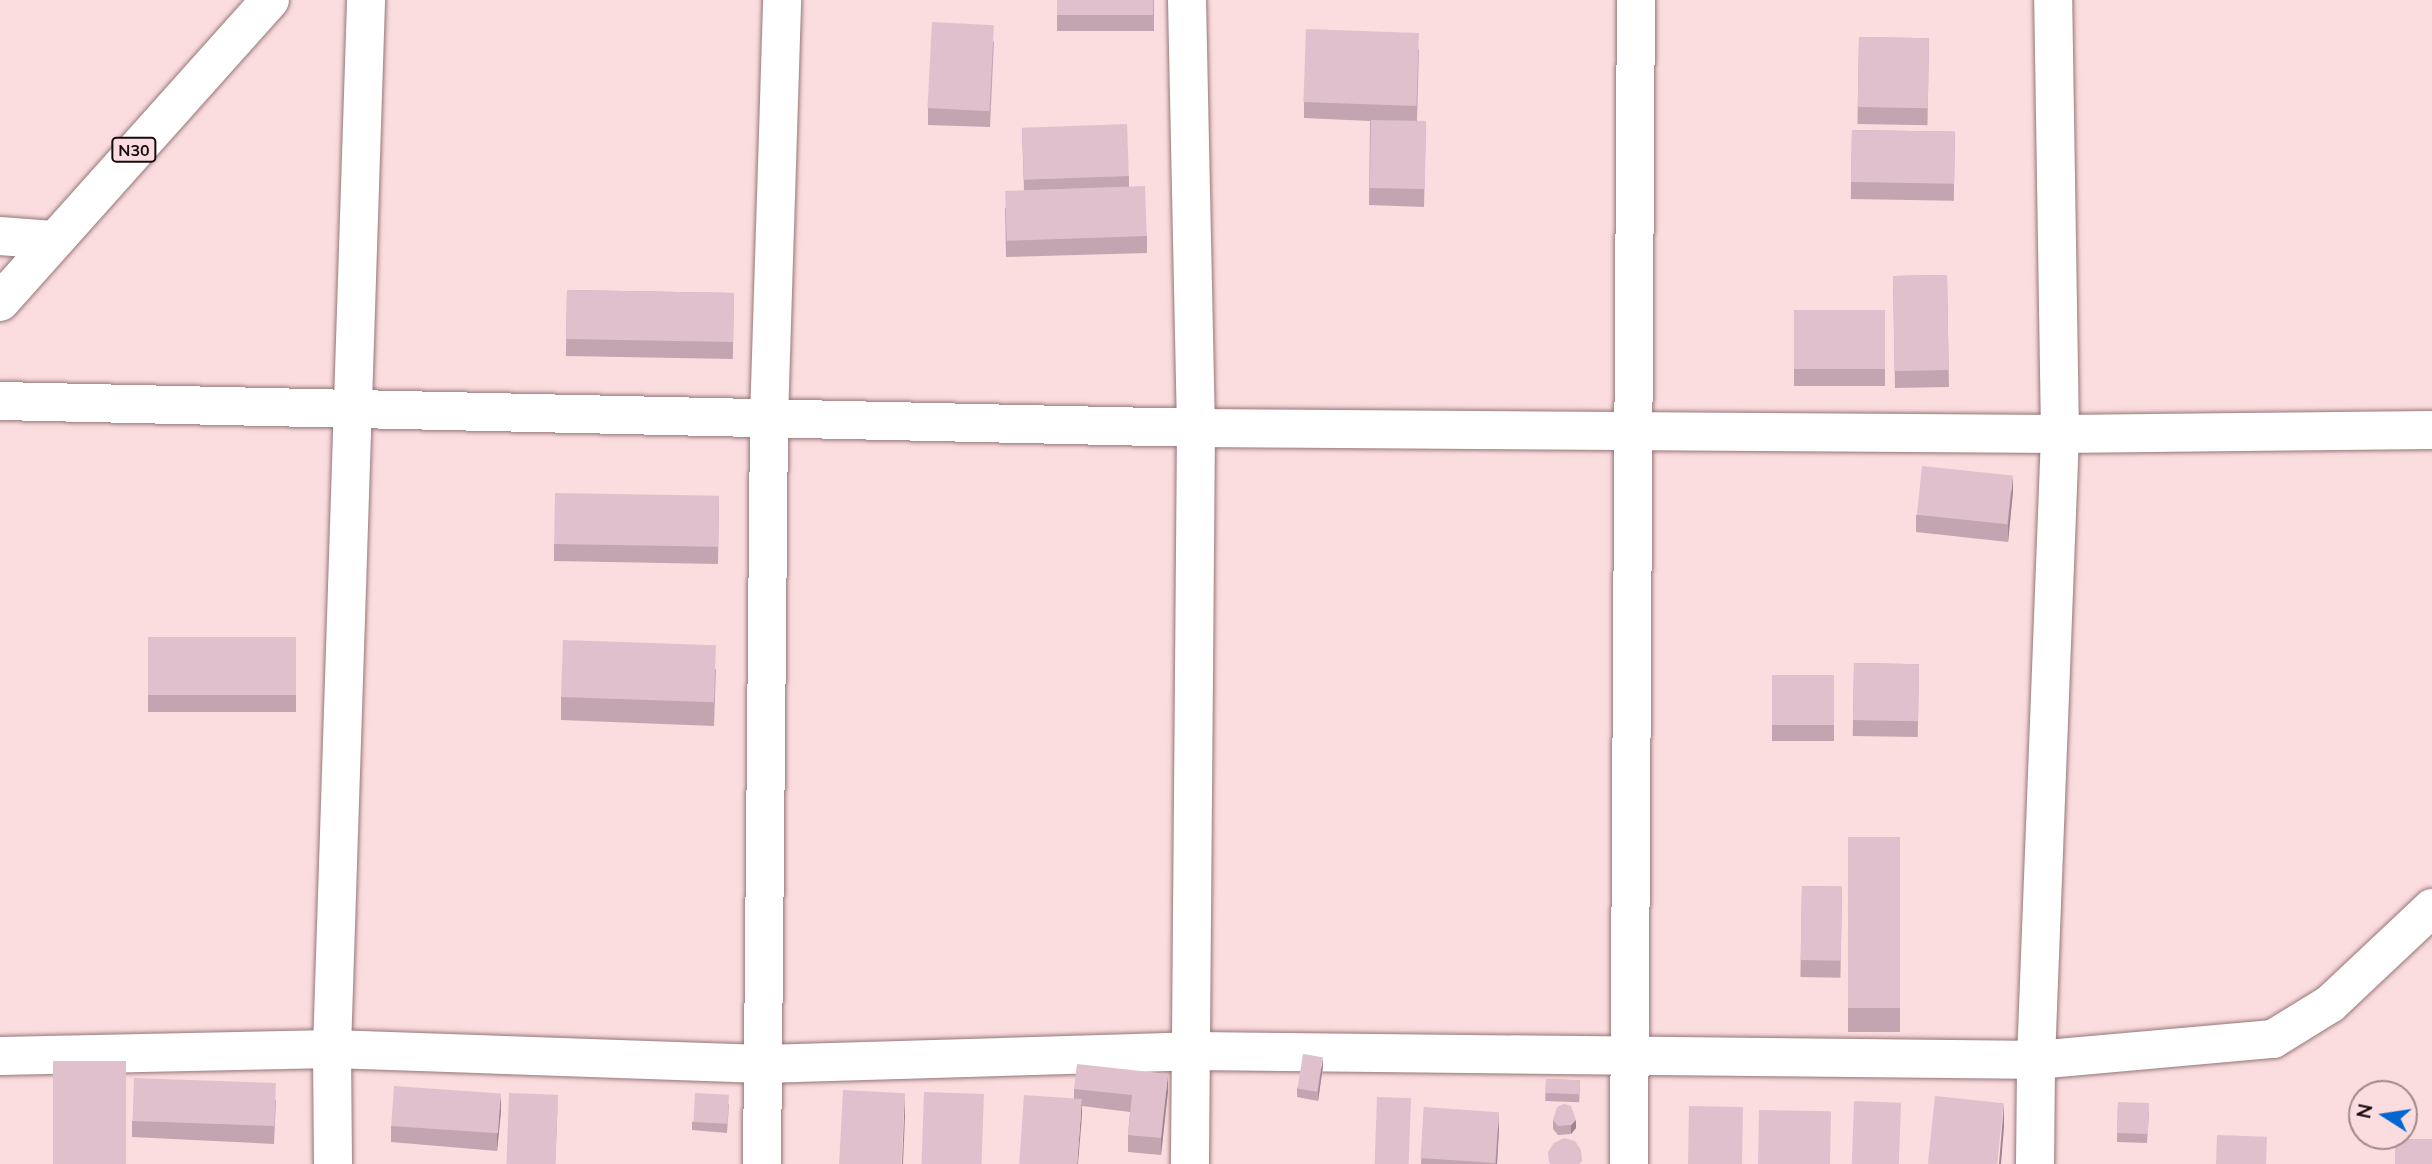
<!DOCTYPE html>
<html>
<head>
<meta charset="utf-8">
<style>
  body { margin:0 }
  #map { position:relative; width:2432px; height:1164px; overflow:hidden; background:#fbdddf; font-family:Mulish,sans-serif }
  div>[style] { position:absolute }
  .roads { filter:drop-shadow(0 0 2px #967678) drop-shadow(0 0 2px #967678) }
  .street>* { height:38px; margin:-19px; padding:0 19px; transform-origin:19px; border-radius:19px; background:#fff }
  .secondary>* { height:38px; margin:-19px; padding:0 19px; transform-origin:19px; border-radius:19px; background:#fff }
  .primary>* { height:38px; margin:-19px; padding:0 19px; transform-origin:19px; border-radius:19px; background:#fff }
  .wall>* { inset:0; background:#c2a5b1; transform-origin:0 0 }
  .shaded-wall>* { inset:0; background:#9e8690 }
  .building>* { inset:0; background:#e1c0ce; transform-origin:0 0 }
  span { translate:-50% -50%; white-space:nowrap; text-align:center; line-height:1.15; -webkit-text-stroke:5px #fbdddf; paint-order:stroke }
  .shield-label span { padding:2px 5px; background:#fbdddf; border:2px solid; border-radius:5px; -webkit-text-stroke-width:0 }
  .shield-label { font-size:16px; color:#170b0c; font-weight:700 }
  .north { position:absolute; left:2348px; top:1080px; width:70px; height:70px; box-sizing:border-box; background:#fbdddf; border:2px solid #a0898b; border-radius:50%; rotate:282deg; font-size:19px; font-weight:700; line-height:28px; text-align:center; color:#170b0c }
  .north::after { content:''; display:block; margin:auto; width:24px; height:32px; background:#0466cf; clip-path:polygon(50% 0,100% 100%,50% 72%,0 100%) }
</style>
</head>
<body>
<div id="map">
  <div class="roads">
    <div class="street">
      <div style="left:1187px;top:0;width:428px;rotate:88.8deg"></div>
      <div style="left:1196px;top:428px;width:736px;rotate:90.47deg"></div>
      <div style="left:0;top:236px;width:53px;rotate:4.3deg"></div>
      <div style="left:0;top:1056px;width:332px;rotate:-1.2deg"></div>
      <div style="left:332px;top:1049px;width:431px;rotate:2deg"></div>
      <div style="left:763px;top:1064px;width:430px;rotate:-1.7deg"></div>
      <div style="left:1193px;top:1051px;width:843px;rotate:0.61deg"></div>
      <div style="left:2036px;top:1060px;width:238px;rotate:-5.1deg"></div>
      <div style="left:2273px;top:1039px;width:67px;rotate:-31.6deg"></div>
      <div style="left:2330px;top:1004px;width:140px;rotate:-43.3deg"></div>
      <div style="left:333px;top:1164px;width:115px;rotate:-90.5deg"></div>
      <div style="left:332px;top:1049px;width:1050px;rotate:-88.14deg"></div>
      <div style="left:762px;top:1164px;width:745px;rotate:-89.46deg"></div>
      <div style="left:769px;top:419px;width:419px;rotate:-88.2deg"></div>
      <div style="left:1629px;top:1164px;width:1164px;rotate:-89.66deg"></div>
      <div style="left:2035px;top:1164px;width:104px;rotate:-89.4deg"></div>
      <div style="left:2036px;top:1060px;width:626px;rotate:-87.8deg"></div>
      <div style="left:2060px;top:434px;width:434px;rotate:-90.9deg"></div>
    </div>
    <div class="secondary">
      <div style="left:0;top:401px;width:1196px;rotate:1.29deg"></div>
      <div style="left:1196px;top:428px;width:864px;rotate:0.4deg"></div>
      <div style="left:2060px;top:434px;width:372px;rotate:-0.6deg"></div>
    </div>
    <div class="primary">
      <div style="left:0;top:302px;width:405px;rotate:-48.2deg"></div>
    </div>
  </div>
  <div class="wall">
    <div style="left:1057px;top:0;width:97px;height:31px"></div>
    <div style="left:1859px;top:37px;width:70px;height:87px;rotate:1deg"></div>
    <div style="clip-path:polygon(994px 41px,990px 127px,928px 125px,928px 108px)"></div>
    <div style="clip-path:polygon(1419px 49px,1417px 121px,1426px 121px,1424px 207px,1369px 205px,1370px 121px,1304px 118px,1304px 102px)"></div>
    <div style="clip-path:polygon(1022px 129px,1129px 176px,1129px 187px,1147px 236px,1147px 253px,1006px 257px,1005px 208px,1024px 191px)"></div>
    <div style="left:1852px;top:130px;width:103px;height:69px;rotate:1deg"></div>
    <div style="left:1947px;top:275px;width:112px;height:54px;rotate:89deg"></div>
    <div style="left:567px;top:290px;width:167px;height:66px;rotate:1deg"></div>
    <div style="left:1794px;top:310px;width:91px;height:76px"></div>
    <div style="clip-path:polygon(2013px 491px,2008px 542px,1916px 532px,1916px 515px)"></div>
    <div style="clip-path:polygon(719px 497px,718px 564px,554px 561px,554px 544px)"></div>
    <div style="left:148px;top:637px;width:148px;height:75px"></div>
    <div style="left:1854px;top:663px;width:65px;height:73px;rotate:1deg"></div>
    <div style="clip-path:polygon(716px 669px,714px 726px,561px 720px,561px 697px)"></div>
    <div style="left:1772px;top:675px;width:62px;height:66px"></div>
    <div style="left:1848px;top:837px;width:52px;height:195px"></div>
    <div style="left:1802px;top:886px;width:40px;height:91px;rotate:1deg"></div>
    <div style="clip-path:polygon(1323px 1066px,1318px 1101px,1297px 1097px,1297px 1088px)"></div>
    <div style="left:1546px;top:1079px;width:34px;height:22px;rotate:2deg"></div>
    <div style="clip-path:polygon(1074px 1089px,1168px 1091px,1161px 1155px,1128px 1152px,1128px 1135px,1130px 1112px,1082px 1106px,1082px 1116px,1074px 1099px)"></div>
    <div style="clip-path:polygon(276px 1100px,274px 1144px,132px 1137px,132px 1121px)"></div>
    <div style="clip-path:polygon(2118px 1102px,2149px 1112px,2147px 1143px,2117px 1142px)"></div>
    <div style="clip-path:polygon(729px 1104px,727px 1133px,692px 1130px,692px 1122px)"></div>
    <div style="clip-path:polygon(1424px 1107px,1499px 1129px,1497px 1164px,1421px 1164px)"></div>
    <div style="clip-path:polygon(501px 1111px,497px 1151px,391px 1142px,391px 1126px)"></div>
    <div style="clip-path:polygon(1553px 1120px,1576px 1120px,1576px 1128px,1571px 1134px,1558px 1135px,1553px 1129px)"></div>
  </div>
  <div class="shaded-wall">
    <div style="clip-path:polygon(2013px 475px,2013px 491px,2008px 542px,2008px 525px)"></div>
    <div style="clip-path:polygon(1323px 1057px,1323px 1066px,1318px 1101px,1318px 1092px)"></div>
    <div style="clip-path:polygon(1168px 1074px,1168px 1091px,1161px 1155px,1161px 1138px)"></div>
    <div style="clip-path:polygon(905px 1093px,905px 1117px,903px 1164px,902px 1164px)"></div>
    <div style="clip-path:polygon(501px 1094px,501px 1111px,497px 1151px,497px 1134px)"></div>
    <div style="clip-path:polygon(558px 1095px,555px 1164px,554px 1164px)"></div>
    <div style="clip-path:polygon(1082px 1099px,1082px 1116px,1078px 1164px,1077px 1164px)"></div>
    <div style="clip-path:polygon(2004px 1103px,2004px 1127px,2001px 1164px,1999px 1164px)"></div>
    <div style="clip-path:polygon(1499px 1112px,1499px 1129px,1497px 1164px,1496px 1164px)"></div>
    <div style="clip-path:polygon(1576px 1120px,1576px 1128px,1571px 1134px,1571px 1125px)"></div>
  </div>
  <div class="building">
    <div style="left:1057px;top:0;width:96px;height:15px"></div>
    <div style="left:932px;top:22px;width:62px;height:86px;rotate:3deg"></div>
    <div style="left:1306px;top:29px;width:113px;height:73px;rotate:2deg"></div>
    <div style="left:1859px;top:37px;width:70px;height:70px;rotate:1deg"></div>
    <div style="left:1371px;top:120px;width:55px;height:68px;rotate:1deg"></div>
    <div style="left:1127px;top:124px;width:52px;height:105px;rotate:88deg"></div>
    <div style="left:1852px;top:130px;width:103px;height:52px;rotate:1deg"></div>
    <div style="left:1145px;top:186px;width:50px;height:140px;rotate:88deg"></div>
    <div style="left:1947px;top:275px;width:95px;height:54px;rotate:89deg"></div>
    <div style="left:567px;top:290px;width:167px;height:49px;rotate:1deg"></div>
    <div style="left:1794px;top:310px;width:91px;height:59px"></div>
    <div style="left:1922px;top:466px;width:91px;height:49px;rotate:6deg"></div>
    <div style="left:555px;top:493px;width:164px;height:51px;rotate:1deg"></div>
    <div style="left:148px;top:637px;width:148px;height:58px"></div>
    <div style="left:563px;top:640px;width:153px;height:57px;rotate:2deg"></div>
    <div style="left:1854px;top:663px;width:65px;height:57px;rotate:1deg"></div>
    <div style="left:1772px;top:675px;width:62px;height:50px"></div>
    <div style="left:1848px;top:837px;width:52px;height:171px"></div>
    <div style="left:1802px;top:886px;width:40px;height:74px;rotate:1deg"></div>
    <div style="left:1303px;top:1054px;width:20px;height:35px;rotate:9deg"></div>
    <div style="left:53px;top:1061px;width:73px;height:103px"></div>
    <div style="clip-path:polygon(1077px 1064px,1168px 1074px,1161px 1138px,1128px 1135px,1132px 1095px,1074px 1089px)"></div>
    <div style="left:134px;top:1078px;width:142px;height:43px;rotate:2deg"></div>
    <div style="left:1546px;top:1079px;width:34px;height:14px;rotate:2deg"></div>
    <div style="left:394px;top:1086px;width:107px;height:40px;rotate:4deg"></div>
    <div style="left:843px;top:1090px;width:62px;height:74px;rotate:3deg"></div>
    <div style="left:924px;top:1092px;width:60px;height:72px;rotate:2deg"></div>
    <div style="left:509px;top:1093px;width:49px;height:71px;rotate:2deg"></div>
    <div style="left:695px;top:1093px;width:34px;height:29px;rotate:3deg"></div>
    <div style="left:1024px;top:1095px;width:58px;height:69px;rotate:4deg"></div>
    <div style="left:1935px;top:1096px;width:69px;height:68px;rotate:6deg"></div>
    <div style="left:1377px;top:1097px;width:34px;height:67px;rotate:2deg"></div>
    <div style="left:1854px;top:1101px;width:47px;height:63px;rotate:2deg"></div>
    <div style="left:2118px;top:1102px;width:31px;height:31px;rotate:2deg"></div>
    <div style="clip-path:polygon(1564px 1104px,1571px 1106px,1576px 1120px,1571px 1125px,1558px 1126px,1553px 1120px,1557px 1107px)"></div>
    <div style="left:1689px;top:1106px;width:54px;height:58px;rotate:1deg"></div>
    <div style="left:1424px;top:1107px;width:75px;height:51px;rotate:4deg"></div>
    <div style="left:1759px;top:1110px;width:72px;height:54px;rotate:1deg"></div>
    <div style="left:2217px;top:1135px;width:50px;height:29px;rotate:2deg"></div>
    <div style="clip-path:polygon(1564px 1138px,1575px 1141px,1581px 1150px,1582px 1161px,1579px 1164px,1550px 1164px,1549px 1162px,1548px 1152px,1554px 1143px)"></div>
    <div style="left:2395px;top:1139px;width:37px;height:25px"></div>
  </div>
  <div class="shield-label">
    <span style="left:134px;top:150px">N30</span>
  </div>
  <div class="north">N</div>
</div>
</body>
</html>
